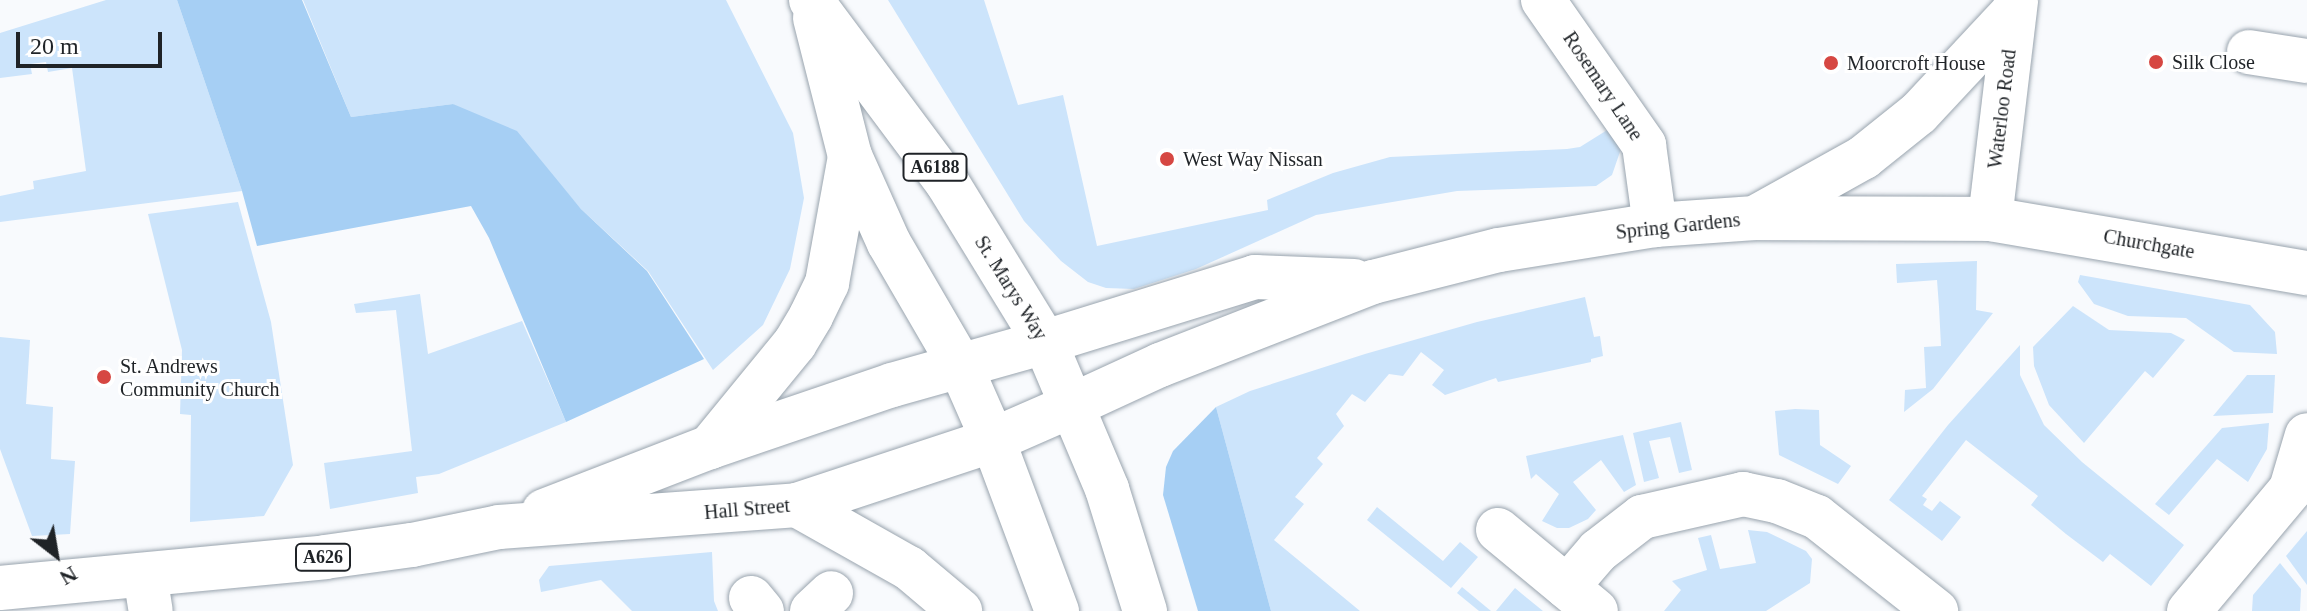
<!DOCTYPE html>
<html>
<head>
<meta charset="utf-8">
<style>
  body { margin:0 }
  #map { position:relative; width:2307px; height:611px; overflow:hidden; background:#f8fafd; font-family:Georgia,serif }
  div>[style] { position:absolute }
  .green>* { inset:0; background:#cce4fb }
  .forest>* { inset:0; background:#a6cff4 }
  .roads { filter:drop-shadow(0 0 2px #99a4ae) drop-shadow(0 0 2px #99a4ae) }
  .minor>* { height:44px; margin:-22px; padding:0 22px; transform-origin:22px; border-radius:22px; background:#fff }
  .secondary>* { height:44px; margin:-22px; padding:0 22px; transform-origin:22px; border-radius:22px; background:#fff }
  .primary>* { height:44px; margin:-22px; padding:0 22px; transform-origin:22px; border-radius:22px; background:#fff }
  .dots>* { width:22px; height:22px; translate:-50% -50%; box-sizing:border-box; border:4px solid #fff; border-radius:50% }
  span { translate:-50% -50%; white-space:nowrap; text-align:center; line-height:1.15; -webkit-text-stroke:6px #fff; paint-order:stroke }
  .shield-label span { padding:2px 6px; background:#fff; border:2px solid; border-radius:6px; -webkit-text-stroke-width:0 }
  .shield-label { font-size:18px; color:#1f2327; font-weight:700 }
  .poi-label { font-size:20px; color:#1f2327 }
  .left { translate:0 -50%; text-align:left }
  .street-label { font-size:20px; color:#1f2327 }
  .north { position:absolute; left:16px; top:515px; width:80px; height:80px; -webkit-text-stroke:6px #fff; paint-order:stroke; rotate:149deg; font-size:22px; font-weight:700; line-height:32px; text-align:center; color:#1f2327 }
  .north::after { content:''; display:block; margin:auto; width:28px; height:36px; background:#1f2327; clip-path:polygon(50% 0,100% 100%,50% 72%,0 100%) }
  .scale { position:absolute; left:16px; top:32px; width:146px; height:36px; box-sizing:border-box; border:4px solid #1f2327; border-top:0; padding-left:10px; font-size:24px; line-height:28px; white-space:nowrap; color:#1f2327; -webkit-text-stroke:6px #fff; paint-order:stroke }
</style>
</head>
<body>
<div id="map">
  <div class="green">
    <div style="clip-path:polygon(106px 0,177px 0,242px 191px,0 222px,0 196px,34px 189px,33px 181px,86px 171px,72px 68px,48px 72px,46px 62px,30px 64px,32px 74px,0 78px,0 33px)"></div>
    <div style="clip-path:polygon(303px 0,726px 0,793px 133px,804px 198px,790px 269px,763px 325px,713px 370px,648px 271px,581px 209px,551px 174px,453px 104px,351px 117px)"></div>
    <div style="clip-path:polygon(888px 0,984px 0,1018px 105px,1063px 95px,1097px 246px,1268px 210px,1267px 200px,1333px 173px,1390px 157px,1567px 149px,1580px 147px,1612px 127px,1621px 149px,1612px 175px,1596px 186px,1457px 191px,1316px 215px,1196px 269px,1134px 289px,1106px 288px,1088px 282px,1061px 261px,1024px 221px)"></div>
    <div style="clip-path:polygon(238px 202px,271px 322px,293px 465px,264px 516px,190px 522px,191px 415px,180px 414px,182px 350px,148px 214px)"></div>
    <div style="clip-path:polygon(1977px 261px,1976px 310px,1993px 313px,1933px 389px,1904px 412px,1905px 390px,1926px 388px,1924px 347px,1941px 346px,1939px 307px,1937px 280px,1897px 283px,1896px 264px)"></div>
    <div style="clip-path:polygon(2080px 275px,2250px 305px,2275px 332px,2277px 354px,2234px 352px,2186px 318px,2128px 316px,2094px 304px,2078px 282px)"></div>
    <div style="clip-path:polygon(420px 294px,428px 354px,522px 321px,566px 422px,439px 474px,416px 477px,418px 493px,330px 509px,324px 463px,412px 451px,396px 310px,356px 313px,354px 304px)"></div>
    <div style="clip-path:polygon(1585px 297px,1594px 337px,1600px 336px,1603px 356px,1591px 359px,1591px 362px,1498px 382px,1496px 378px,1445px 395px,1432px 385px,1444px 370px,1421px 352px,1403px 376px,1389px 374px,1365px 402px,1352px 394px,1336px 414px,1344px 426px,1317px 458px,1323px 464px,1295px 497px,1304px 504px,1274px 540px,1360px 611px,1271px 611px,1216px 407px,1250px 391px,1365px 354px,1477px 322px)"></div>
    <div style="clip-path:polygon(2073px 306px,2109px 330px,2171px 333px,2185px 340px,2153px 378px,2145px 371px,2084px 443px,2049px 405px,2034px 366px,2033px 347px)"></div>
    <div style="clip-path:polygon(0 337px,30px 340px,26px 404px,53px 407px,51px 459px,75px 461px,70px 534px,32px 536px,0 449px)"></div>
    <div style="clip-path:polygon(2020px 345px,2020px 375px,2044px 425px,2082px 462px,2184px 545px,2151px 586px,2110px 554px,2103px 562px,2066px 534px,2031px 505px,2038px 496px,1966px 440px,1922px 496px,1927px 499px,1923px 505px,1932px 511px,1940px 501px,1961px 517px,1942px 541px,1889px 500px,1948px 425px)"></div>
    <div style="clip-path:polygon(2247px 375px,2275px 375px,2273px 413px,2213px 416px)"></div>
    <div style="clip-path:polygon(1795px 409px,1819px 410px,1820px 445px,1851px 466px,1838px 484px,1779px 455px,1775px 411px)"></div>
    <div style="clip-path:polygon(1681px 422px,1692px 470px,1679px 473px,1670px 437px,1649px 441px,1659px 478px,1644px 482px,1633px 433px)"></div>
    <div style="clip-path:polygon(2269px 423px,2267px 449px,2248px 482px,2217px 459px,2169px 515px,2155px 504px,2222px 428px)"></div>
    <div style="clip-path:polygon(1623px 435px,1636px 485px,1624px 492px,1601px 460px,1573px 482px,1596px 510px,1588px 519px,1569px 528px,1557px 528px,1542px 521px,1559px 494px,1536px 474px,1531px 479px,1526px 456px)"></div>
    <div style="clip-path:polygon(1377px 507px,1443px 561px,1460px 542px,1478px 557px,1451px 588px,1367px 520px)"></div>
    <div style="clip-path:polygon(1748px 530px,1767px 532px,1806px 551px,1812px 559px,1810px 583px,1766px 611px,1664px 611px,1681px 590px,1672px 581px,1707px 570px,1698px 538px,1711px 535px,1720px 569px,1756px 563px)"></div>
    <div style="clip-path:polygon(2307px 531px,2307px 585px,2286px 556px)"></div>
    <div style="clip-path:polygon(712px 552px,714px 601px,718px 611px,632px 611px,601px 580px,541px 592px,539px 580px,549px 566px)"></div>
    <div style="clip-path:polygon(2280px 563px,2301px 589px,2300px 611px,2252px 611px,2253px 595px)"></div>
    <div style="clip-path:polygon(1462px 587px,1491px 611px,1479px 611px,1457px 593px)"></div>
    <div style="clip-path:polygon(1515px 588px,1527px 598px,1543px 611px,1496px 611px)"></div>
  </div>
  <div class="forest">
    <div style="clip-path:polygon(177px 0,302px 0,351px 117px,453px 104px,517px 131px,581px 209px,647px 271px,704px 359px,566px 422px,489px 238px,471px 206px,257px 246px,242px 191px)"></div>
    <div style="clip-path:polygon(1216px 407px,1271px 611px,1198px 611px,1163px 495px,1166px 467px,1173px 451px)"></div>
  </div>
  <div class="roads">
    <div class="minor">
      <div style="left:1543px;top:0;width:177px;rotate:55.1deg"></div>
      <div style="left:1644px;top:145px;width:81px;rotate:82.2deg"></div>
      <div style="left:2249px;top:52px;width:59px;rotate:8.8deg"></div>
      <div style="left:1990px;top:219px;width:322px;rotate:9.7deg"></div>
      <div style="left:1498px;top:530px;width:127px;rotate:39.6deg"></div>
      <div style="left:145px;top:575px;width:36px;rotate:81deg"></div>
      <div style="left:1567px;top:587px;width:48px;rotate:-49.3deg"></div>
      <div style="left:1598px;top:551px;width:56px;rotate:-37.7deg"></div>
      <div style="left:1642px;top:517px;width:104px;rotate:-12.8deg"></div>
      <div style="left:1743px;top:494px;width:35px;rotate:12deg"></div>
      <div style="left:1777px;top:501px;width:43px;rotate:21.8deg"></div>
      <div style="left:1817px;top:517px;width:152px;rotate:38.3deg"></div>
      <div style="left:751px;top:598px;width:17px;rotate:50deg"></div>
      <div style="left:812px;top:611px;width:26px;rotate:-43deg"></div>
      <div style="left:2189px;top:611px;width:159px;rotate:-50.1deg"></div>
      <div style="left:2291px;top:489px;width:56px;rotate:-73.5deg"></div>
    </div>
    <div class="secondary">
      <div style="left:1760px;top:215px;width:119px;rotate:-29.1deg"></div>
      <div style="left:1864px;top:157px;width:70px;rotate:-38.7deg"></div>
      <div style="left:1919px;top:113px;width:139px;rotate:-47deg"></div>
      <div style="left:1045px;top:342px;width:220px;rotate:-17.2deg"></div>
      <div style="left:1255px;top:277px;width:99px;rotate:2.3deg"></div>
      <div style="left:1073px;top:405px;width:96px;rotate:-24.7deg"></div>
      <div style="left:1160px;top:365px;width:229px;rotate:-21.3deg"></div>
      <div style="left:1373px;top:282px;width:130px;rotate:-14.3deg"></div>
      <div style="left:1499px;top:250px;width:158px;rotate:-9.1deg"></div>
      <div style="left:1655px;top:225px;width:100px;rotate:-4deg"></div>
      <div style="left:1755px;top:218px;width:235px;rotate:0.2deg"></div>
      <div style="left:1990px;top:219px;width:221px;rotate:-83.2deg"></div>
    </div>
    <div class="primary">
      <div style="left:811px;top:0;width:229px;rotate:53.3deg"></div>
      <div style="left:948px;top:184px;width:185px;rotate:58.5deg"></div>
      <div style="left:1045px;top:342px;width:160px;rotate:67.1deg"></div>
      <div style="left:1107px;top:489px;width:128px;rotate:72.7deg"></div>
      <div style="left:815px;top:18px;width:142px;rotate:75.8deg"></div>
      <div style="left:850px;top:156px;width:95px;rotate:65.9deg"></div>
      <div style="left:889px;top:243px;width:141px;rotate:59.8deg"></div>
      <div style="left:960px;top:365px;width:82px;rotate:66.3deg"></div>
      <div style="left:993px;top:440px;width:183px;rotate:69.5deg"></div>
      <div style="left:710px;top:447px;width:134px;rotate:-50.7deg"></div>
      <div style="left:795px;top:343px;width:31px;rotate:-59deg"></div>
      <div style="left:811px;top:316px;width:37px;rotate:-64deg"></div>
      <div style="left:827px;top:283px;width:129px;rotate:-79.7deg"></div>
      <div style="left:797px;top:505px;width:129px;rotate:29.4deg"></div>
      <div style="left:909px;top:568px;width:67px;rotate:40.1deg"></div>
      <div style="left:544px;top:511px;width:178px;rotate:-21.1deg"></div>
      <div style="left:710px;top:447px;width:192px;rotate:-18.8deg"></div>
      <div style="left:892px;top:385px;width:159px;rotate:-15.7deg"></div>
      <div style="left:0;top:588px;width:326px;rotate:-5.4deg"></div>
      <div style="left:325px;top:557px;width:88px;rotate:-7.9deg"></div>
      <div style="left:412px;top:545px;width:89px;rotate:-11.7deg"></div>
      <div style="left:499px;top:527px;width:299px;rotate:-4.2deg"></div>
      <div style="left:797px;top:505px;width:206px;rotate:-18.3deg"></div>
      <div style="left:993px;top:440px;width:87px;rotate:-23.6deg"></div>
    </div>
  </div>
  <div class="dots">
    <div style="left:2156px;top:62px;background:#d64742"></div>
    <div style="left:1831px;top:63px;background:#d64742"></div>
    <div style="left:1167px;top:159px;background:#d64742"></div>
    <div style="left:104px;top:377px;background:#d64742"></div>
  </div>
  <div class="shield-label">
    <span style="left:935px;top:167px">A6188</span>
    <span style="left:323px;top:557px">A626</span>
  </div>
  <div class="poi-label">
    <span class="left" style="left:2172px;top:62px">Silk Close</span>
    <span class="left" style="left:1847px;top:63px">Moorcroft House</span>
    <span class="left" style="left:1183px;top:159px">West Way Nissan</span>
    <span class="left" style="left:120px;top:378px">St. Andrews<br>Community Church</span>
  </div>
  <div class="street-label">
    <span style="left:1603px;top:86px;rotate:56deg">Rosemary Lane</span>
    <span style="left:2002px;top:109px;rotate:-83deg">Waterloo Road</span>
    <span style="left:1678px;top:226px;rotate:-6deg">Spring Gardens</span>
    <span style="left:2149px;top:244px;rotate:10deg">Churchgate</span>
    <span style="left:1011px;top:288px;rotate:58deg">St. Marys Way</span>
    <span style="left:747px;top:509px;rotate:-5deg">Hall Street</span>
  </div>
  <div class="north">N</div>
  <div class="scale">20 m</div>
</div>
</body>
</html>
